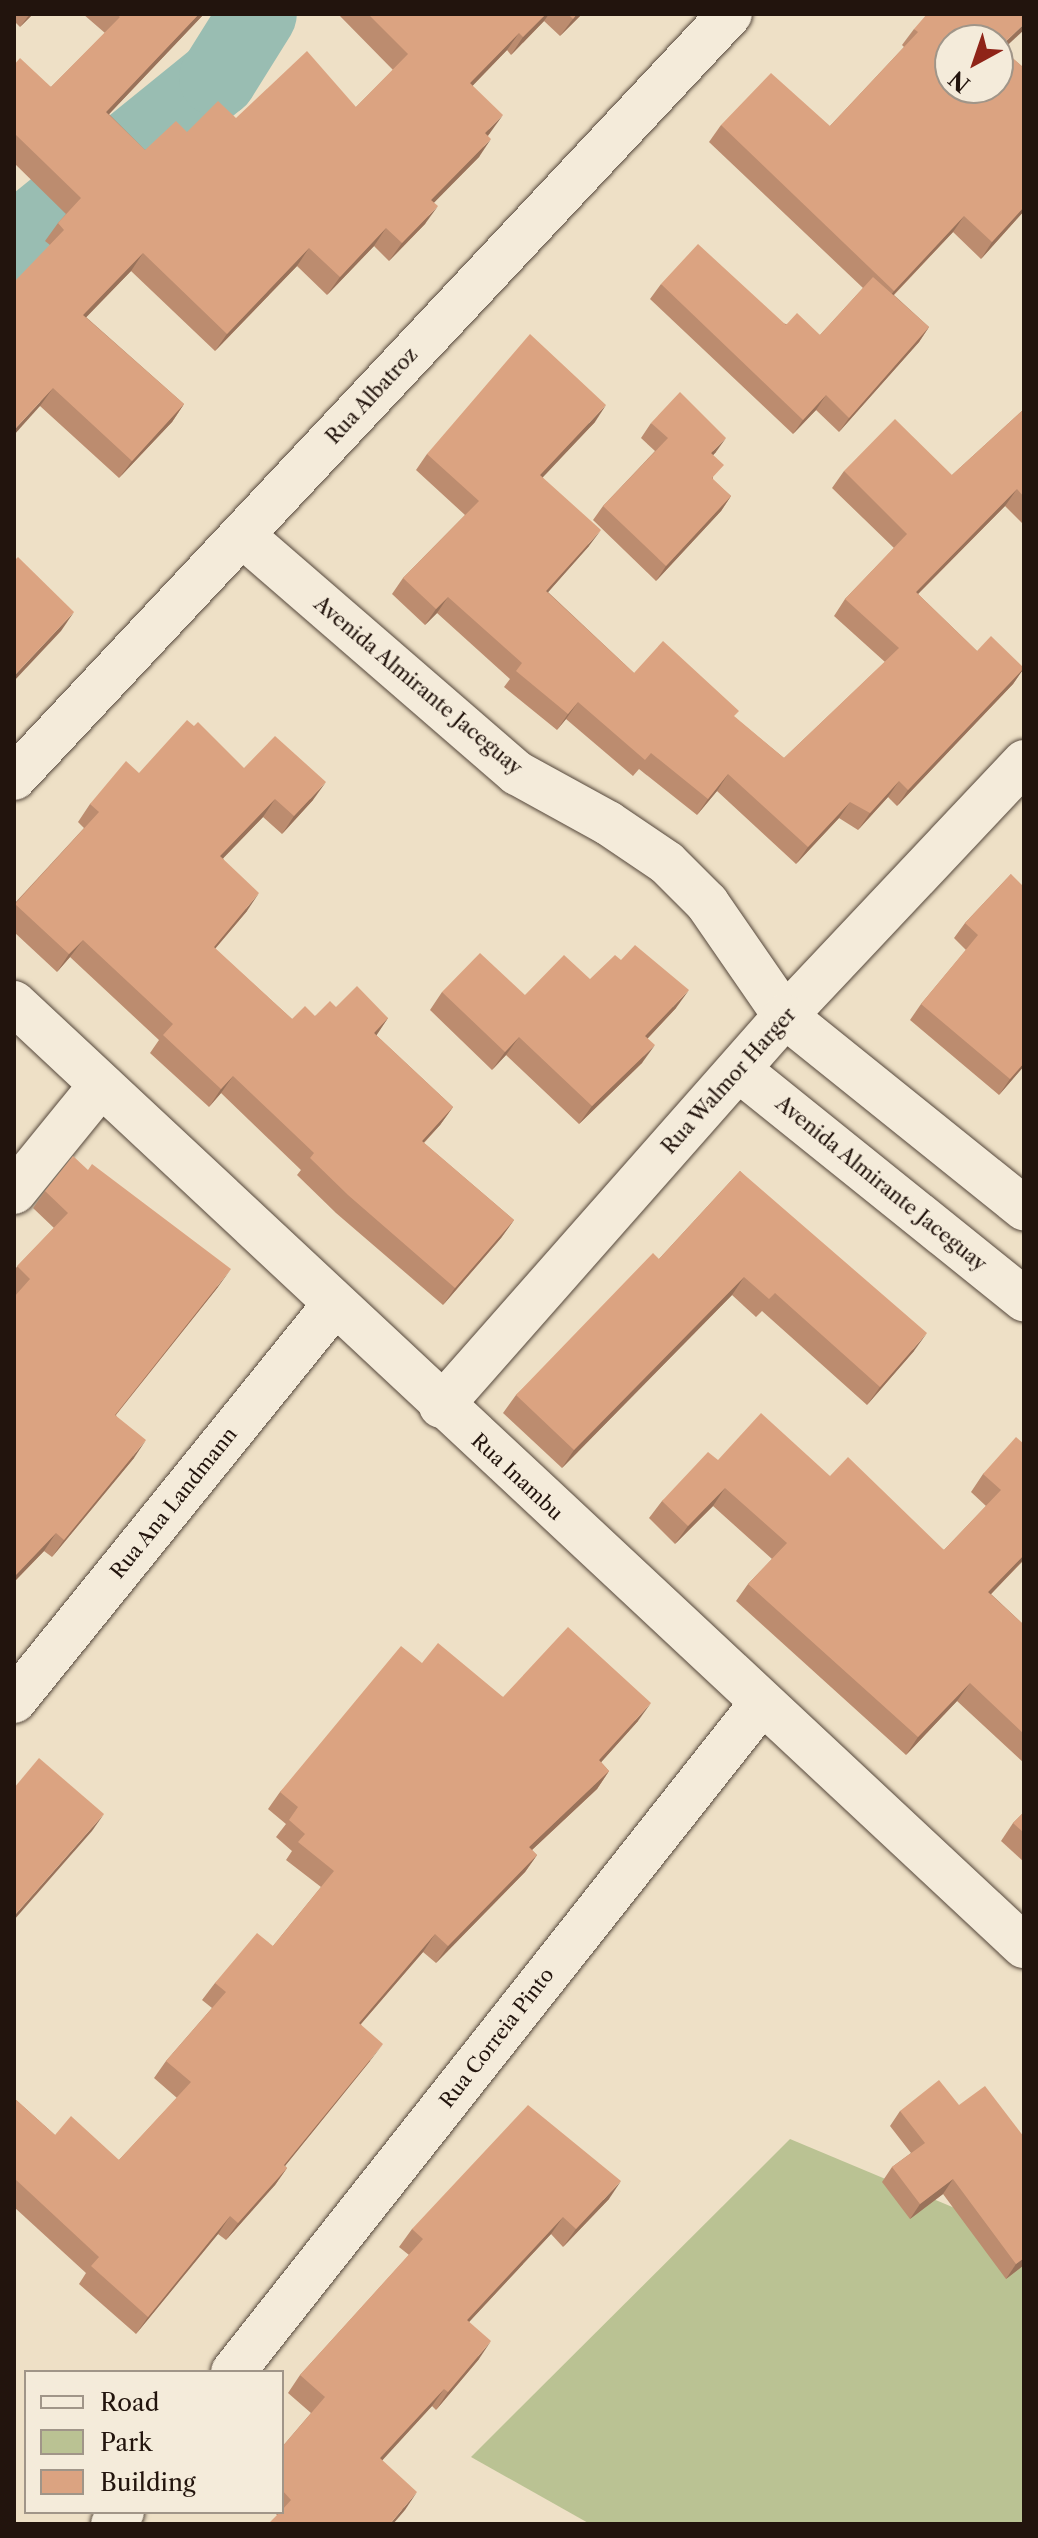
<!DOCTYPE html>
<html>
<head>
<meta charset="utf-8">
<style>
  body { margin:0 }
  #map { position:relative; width:1038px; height:2538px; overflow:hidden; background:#eee0c6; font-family:"Libre Caslon Text",serif }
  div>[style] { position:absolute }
  .green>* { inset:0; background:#bac293 }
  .river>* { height:78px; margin:-39px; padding:0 39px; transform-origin:39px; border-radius:39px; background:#99bdb2 }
  .roads { filter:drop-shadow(0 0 2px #55473b) drop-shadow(0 0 2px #55473b) }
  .street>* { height:44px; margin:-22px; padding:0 22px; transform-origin:22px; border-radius:22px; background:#f4ebda }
  .secondary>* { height:44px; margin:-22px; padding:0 22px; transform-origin:22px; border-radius:22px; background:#f4ebda }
  .wall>* { inset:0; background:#bc8c6f }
  .shaded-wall>* { inset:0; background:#99725a }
  .building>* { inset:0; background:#dba381 }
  span { translate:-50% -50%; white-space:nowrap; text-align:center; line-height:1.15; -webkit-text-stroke:6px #f4ebda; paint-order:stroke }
  .street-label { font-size:20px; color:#22140d }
  .frame { position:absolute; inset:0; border:16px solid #22140d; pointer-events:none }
  .legend { position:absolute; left:24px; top:2370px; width:260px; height:144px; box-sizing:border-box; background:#f4ebda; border:2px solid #a09588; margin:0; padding:10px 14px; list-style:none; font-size:24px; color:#22140d }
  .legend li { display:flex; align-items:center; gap:16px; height:40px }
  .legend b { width:40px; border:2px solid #a09588 }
  .north { position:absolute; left:934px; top:24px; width:80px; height:80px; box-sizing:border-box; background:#f4ebda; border:2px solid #a09588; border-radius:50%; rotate:220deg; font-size:22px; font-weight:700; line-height:32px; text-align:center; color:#22140d }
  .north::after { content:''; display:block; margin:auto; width:28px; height:36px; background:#8f2418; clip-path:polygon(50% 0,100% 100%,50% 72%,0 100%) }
</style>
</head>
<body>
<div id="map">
  <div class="green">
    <div style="clip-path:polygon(790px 2139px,1024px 2237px,1024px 2524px,590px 2524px,471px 2457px)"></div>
  </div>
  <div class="river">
    <div style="left:14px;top:243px;width:262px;rotate:-39deg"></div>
    <div style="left:218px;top:78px;width:75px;rotate:-58deg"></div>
  </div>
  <div class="roads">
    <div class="street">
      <div style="left:242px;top:535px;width:364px;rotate:40.9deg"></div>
      <div style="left:517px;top:773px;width:104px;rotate:28.8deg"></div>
      <div style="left:608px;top:823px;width:71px;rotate:34.1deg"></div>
      <div style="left:667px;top:863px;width:57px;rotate:45deg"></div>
      <div style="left:707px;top:903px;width:137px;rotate:55.4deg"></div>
      <div style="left:785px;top:1016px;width:349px;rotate:-46.7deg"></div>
      <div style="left:14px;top:778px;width:1047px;rotate:-46.86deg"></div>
      <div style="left:739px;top:1070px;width:366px;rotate:38.8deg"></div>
      <div style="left:14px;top:1192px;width:138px;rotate:-50.9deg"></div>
      <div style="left:14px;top:1701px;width:509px;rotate:-51.06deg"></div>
      <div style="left:233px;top:2372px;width:851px;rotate:-51.68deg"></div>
      <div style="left:113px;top:2524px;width:15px;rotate:-53deg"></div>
    </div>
    <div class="secondary">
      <div style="left:14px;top:1003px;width:1382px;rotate:43.04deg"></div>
      <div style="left:441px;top:1406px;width:520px;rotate:-48.59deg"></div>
      <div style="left:785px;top:1016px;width:307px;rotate:38.8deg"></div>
    </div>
  </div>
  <div class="wall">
    <div style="clip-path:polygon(14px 14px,33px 14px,20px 27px,14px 21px)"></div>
    <div style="clip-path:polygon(83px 14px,204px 14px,109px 114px,145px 150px,187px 132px,236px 118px,356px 107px,393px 70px,338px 14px,582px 14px,560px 36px,544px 21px,511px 55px,507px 50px,472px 86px,490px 133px,488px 136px,479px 157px,434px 202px,425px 224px,389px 261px,374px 246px,327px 295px,297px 266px,215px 351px,131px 271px,86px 317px,184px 404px,172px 422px,119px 478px,40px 406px,50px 245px,45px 241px,58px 223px,66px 214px,14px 163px,14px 65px,51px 87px,105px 33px)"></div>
    <div style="clip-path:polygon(914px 29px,1003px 50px,1024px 68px,1024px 211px,981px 259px,953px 232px,894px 295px,929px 327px,919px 342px,839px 432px,816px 410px,793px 434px,650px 299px,661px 284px,820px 335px,863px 288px,709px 142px,721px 125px,830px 126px,904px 47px,902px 45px)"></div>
    <div style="clip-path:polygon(1024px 409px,1024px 525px,1005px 506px,918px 594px,977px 651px,1024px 668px,1013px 684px,897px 806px,888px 797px,858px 830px,839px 818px,796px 864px,717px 791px,697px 815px,639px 769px,633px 776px,566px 719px,557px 730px,504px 687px,510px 679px,437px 613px,425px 625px,392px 594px,403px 578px,465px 515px,416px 470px,427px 454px,595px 422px,542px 477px,589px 546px,548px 592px,634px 673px,734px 717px,784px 758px,885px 662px,834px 616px,845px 599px,894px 548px,832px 488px,844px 471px,952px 475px)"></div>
    <div style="clip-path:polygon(651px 423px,716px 452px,713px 455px,713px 480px,731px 496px,721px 511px,656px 581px,593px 520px,603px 506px,655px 451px,641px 438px)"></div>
    <div style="clip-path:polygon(244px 768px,313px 800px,282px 834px,263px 817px,223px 858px,247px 911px,215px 949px,292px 1019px,315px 1016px,336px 1007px,388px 1018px,376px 1035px,453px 1107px,440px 1125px,424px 1143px,514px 1220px,501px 1238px,443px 1305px,336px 1213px,297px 1175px,301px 1170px,221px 1093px,209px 1107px,150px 1053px,159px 1040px,70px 957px,57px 972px,14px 932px,14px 904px,84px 828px,78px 822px,90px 804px,139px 773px)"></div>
    <div style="clip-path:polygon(1011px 874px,1024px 1066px,999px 1095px,910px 1020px,921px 1004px,966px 950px,954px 938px,965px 923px)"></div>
    <div style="clip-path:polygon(590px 979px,676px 1008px,648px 1038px,642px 1063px,579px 1124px,506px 1055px,492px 1070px,430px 1010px,442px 992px,525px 995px)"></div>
    <div style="clip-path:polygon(740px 1171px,914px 1351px,867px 1405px,762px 1311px,756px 1317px,732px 1295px,562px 1468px,503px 1413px,516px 1395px,659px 1259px)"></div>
    <div style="clip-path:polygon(45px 1191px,218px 1287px,116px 1415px,134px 1458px,52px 1557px,44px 1551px,14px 1582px,14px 1297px,15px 1295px,14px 1294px,14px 1270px,54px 1228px,33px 1208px)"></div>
    <div style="clip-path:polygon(1024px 1444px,1024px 1560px,991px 1594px,1024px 1625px,1024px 1763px,957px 1701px,906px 1755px,736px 1601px,748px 1584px,772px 1559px,713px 1506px,675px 1544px,649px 1518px,662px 1501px,718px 1460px,830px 1476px,944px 1550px,986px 1506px,971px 1492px,983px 1474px)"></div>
    <div style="clip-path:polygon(422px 1663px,503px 1697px,638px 1721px,601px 1762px,609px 1771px,597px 1789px,532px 1850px,537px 1855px,525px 1872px,436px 1963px,423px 1952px,361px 2024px,370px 2061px,285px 2166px,287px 2168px,275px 2185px,226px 2240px,218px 2234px,136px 2334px,79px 2284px,86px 2273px,14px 2207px,14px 2098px,55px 2135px,119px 2160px,177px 2098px,154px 2078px,166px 2061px,212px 2008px,202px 2000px,215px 1983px,273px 1946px,321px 1887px,286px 1860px,292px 1851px,276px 1837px,286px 1824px,268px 1809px,280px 1792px)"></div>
    <div style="clip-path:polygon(1024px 1812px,1024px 1862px,1001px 1841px,1013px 1823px)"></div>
    <div style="clip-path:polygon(959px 2105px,1024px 2265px,1006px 2279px,943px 2194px,910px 2219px,882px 2182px,892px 2167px,911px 2153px,890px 2126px,900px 2111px)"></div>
    <div style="clip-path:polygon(609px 2199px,563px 2247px,551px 2234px,469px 2322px,479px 2359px,436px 2410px,432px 2406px,382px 2460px,405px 2510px,277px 2515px,274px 2512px,282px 2512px,282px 2447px,311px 2413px,288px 2393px,300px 2375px,409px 2255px,399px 2247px,412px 2229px)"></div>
  </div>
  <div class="shaded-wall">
    <div style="clip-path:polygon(30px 14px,33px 14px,20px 27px)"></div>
    <div style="clip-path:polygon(199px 14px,204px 14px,94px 130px,106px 112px)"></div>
    <div style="clip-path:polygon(546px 14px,549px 14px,544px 21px,511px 55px,523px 37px)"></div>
    <div style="clip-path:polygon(577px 14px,582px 14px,560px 36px,573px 19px)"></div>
    <div style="clip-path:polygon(1024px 24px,1024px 30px,998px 54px,1000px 47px)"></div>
    <div style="clip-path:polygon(519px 33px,507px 50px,458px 101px,470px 83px)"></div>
    <div style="clip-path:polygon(503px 115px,490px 133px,473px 151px,485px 133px)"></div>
    <div style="clip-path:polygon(491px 139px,479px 157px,419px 218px,431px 200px)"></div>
    <div style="clip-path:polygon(438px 206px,425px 224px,389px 261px,402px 243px)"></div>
    <div style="clip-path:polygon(1024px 207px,1024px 211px,981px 259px,992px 242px)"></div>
    <div style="clip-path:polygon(964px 216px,953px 232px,882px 307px,894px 291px)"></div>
    <div style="clip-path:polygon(386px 228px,374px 246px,327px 295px,340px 277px)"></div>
    <div style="clip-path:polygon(309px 248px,297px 266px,215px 351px,227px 334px)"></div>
    <div style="clip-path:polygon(143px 253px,131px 271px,71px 333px,83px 315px)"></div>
    <div style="clip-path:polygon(929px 327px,919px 342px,839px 432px,849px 418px)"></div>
    <div style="clip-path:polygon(53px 388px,40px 406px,14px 435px,14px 430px)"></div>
    <div style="clip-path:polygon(826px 395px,816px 410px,793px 434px,803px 420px)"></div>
    <div style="clip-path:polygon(184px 404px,172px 422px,119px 478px,132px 461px)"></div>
    <div style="clip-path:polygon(606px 405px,595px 422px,529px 492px,540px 475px)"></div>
    <div style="clip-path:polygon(726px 438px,716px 452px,701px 468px,711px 453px)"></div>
    <div style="clip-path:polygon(1017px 489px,1005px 506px,904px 608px,916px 592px)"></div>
    <div style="clip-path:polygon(731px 496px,721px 511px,656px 581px,666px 566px)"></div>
    <div style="clip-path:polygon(601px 530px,589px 546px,535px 607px,546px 591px)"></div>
    <div style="clip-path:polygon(448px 597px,437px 613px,425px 625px,436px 609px)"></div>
    <div style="clip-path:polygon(74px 612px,61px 631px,14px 681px,14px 676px)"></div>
    <div style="clip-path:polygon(1024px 668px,1013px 684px,897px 806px,908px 790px)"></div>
    <div style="clip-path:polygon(578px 702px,566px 719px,557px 730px,568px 714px)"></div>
    <div style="clip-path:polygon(728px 774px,717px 791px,697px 815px,708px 799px)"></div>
    <div style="clip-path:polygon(899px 781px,888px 797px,858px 830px,870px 813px)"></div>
    <div style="clip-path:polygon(326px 782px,313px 800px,282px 834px,294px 816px)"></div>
    <div style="clip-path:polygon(275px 799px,263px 817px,208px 874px,220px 856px)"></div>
    <div style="clip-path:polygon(850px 802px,839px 818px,796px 864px,808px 847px)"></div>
    <div style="clip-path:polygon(259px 893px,247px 911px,201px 965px,214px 947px)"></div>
    <div style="clip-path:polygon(83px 940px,70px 957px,57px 972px,69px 954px)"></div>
    <div style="clip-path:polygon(689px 990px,676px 1008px,633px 1054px,645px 1036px)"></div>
    <div style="clip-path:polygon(388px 1018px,376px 1036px,374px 1033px)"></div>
    <div style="clip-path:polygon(519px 1037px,506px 1055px,492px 1070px,505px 1052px)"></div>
    <div style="clip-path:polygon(655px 1045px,642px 1063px,579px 1124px,592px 1106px)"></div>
    <div style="clip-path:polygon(1024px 1063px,1024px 1066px,999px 1095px,1010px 1079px)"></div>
    <div style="clip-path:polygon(233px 1076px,221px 1093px,209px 1107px,221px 1089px)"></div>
    <div style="clip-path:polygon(453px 1107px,440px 1125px,409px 1158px,422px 1141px)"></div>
    <div style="clip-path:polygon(514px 1220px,501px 1238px,443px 1305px,455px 1288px)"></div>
    <div style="clip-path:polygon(231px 1269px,218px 1287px,102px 1432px,115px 1415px)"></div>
    <div style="clip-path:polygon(744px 1277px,732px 1295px,562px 1468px,574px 1450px)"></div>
    <div style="clip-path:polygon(927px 1333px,914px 1351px,867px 1405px,880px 1387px)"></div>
    <div style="clip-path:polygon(146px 1440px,134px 1458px,52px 1557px,64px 1540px)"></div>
    <div style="clip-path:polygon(725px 1488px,713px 1506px,675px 1544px,688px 1526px)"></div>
    <div style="clip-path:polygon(56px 1533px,44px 1551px,14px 1582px,14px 1577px)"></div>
    <div style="clip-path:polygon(1024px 1555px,1024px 1559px,976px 1610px,988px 1592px)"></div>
    <div style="clip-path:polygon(970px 1683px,957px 1701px,906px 1755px,918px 1737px)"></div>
    <div style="clip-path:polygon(651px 1703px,638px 1721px,587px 1778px,599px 1760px)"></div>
    <div style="clip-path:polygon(609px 1771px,597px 1789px,517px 1864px,529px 1847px)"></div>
    <div style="clip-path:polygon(104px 1814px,92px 1831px,14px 1920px,14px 1916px)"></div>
    <div style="clip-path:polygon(537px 1855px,525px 1872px,436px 1963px,448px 1946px)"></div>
    <div style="clip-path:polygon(435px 1934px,423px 1952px,347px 2040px,359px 2023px)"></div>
    <div style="clip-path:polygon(383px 2044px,370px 2061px,272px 2182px,284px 2165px)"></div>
    <div style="clip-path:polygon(287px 2168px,275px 2185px,226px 2240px,238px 2223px)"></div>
    <div style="clip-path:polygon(953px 2179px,943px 2194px,910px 2219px,920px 2204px)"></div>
    <div style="clip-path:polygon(621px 2181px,609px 2199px,563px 2247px,576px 2229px)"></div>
    <div style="clip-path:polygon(230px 2216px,218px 2234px,136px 2334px,148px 2317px)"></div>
    <div style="clip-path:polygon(563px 2217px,551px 2234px,455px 2337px,467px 2320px)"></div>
    <div style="clip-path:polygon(1024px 2258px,1024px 2265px,1006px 2279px,1016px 2264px)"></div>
    <div style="clip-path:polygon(491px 2341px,479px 2359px,436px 2410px,448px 2392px)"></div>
    <div style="clip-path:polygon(444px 2389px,432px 2406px,368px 2476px,380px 2458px)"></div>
    <div style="clip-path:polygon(417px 2492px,405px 2510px,393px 2524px,390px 2524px)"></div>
  </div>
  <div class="building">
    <div style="clip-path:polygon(116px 14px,199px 14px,106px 112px,145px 150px,176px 121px,187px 132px,218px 101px,236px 118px,307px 51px,356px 107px,408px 54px,368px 14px,546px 14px,523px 37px,519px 33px,470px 83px,503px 115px,485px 133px,491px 139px,431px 200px,438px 206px,402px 243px,386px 228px,340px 277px,309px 248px,227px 334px,143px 253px,83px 315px,184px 404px,132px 461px,53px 388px,14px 430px,14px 282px,64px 230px,58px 223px,81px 198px,15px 134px,14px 136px,14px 65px,20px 58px,51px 87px,120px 17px)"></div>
    <div style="clip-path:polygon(568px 14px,577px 14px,573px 19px)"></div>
    <div style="clip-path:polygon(evenodd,927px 14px,1024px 14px,1024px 24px,1000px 47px,1024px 68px,1024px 207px,992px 242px,964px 216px,894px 291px,721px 125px,771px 73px,830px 126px,918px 32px,914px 29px,927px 14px,950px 40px,998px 40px,998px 88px,950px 88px,950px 40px)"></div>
    <div style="clip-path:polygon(698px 244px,786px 325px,797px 313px,820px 335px,873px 277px,929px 327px,849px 418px,826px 395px,803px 420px,661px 284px)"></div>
    <div style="clip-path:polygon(530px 334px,606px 405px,540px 475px,601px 530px,546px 591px,634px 673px,663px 641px,739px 711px,734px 716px,784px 758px,899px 648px,845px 599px,907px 534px,844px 471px,895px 419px,952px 475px,1024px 409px,1024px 497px,1017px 489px,916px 592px,977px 651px,991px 636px,1024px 668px,908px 790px,899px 781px,870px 813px,850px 802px,808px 847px,728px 774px,708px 799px,651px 753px,645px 760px,578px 702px,568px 714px,516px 671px,522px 663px,448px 597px,436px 609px,403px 578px,479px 501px,427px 454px)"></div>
    <div style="clip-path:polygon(680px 392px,726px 438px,711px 453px,724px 465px,712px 478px,731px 496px,666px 566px,603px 506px,668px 438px,651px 423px)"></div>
    <div style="clip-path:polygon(18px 557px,74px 612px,14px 676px,14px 561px)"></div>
    <div style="clip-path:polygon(187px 720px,194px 726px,198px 722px,244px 768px,275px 736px,326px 782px,294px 816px,275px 799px,220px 856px,259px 893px,214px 947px,292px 1019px,305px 1006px,315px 1016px,330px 1001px,336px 1007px,357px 986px,388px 1018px,374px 1033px,453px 1107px,422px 1141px,514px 1220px,455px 1288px,348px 1195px,310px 1158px,314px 1153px,233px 1076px,221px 1089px,163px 1035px,173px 1024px,83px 940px,69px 954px,15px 904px,99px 812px,90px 804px,126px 761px,139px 773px)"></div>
    <div style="clip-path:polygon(1011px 874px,1024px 887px,1024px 1063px,1010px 1079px,921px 1004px,978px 935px,965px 923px)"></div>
    <div style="clip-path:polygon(635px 945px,689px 990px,645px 1036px,655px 1045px,592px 1106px,519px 1037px,505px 1052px,442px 992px,480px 953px,525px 995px,564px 955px,590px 979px,615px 955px,621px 960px)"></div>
    <div style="clip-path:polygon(73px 1156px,88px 1170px,92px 1164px,231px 1269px,115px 1415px,146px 1440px,64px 1540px,56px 1533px,14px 1577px,14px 1297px,30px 1279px,17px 1266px,68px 1213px,45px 1191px)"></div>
    <div style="clip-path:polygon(740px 1171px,927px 1333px,880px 1387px,775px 1293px,769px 1299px,744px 1277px,574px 1450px,516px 1395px,653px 1253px,659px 1259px)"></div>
    <div style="clip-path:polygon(761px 1413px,830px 1476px,848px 1457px,944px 1550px,1001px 1490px,983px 1474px,1016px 1437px,1024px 1444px,1024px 1555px,988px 1592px,1024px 1625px,1024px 1734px,970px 1683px,918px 1737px,748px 1584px,787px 1543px,725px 1488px,688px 1526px,662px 1501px,708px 1452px,718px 1460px)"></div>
    <div style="clip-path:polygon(568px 1627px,651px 1703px,599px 1760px,609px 1771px,529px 1847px,537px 1855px,448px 1946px,435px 1934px,359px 2023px,383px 2044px,284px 2165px,287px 2168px,238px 2223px,230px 2216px,148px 2317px,91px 2266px,99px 2257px,14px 2178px,14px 2098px,55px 2135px,71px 2116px,119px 2160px,191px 2082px,166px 2061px,226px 1992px,215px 1983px,257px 1933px,273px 1946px,334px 1871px,298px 1842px,305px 1834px,289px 1820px,298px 1807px,280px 1792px,401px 1646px,422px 1663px,438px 1643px,503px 1697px)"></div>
    <div style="clip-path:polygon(39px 1758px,104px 1814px,14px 1916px,14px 1788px)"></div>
    <div style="clip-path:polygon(1024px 1812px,1024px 1833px,1013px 1823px)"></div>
    <div style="clip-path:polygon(939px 2080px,959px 2105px,985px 2086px,1024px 2137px,1024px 2258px,1016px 2264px,953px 2179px,920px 2204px,892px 2167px,925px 2143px,900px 2111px)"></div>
    <div style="clip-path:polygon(528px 2105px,621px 2181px,576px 2229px,563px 2217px,467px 2320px,491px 2341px,448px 2392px,444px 2389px,380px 2458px,417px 2492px,390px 2524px,268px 2524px,280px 2512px,282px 2512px,282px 2510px,291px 2500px,282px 2490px,282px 2447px,325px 2397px,300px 2375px,423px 2239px,412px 2229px)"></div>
  </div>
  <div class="street-label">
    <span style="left:372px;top:396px;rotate:-47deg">Rua Albatroz</span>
    <span style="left:418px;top:686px;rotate:40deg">Avenida Almirante Jaceguay</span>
    <span style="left:729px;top:1081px;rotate:-48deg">Rua Walmor Harger</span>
    <span style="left:881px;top:1184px;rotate:39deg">Avenida Almirante Jaceguay</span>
    <span style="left:517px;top:1477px;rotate:43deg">Rua Inambu</span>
    <span style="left:174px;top:1503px;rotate:-51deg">Rua Ana Landmann</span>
    <span style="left:497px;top:2038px;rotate:-52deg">Rua Correia Pinto</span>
  </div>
  <div class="frame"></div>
  <ul class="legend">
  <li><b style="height:10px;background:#f4ebda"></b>Road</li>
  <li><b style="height:22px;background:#bac293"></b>Park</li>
  <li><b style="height:22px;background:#dba381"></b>Building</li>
  </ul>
  <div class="north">N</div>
</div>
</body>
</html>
